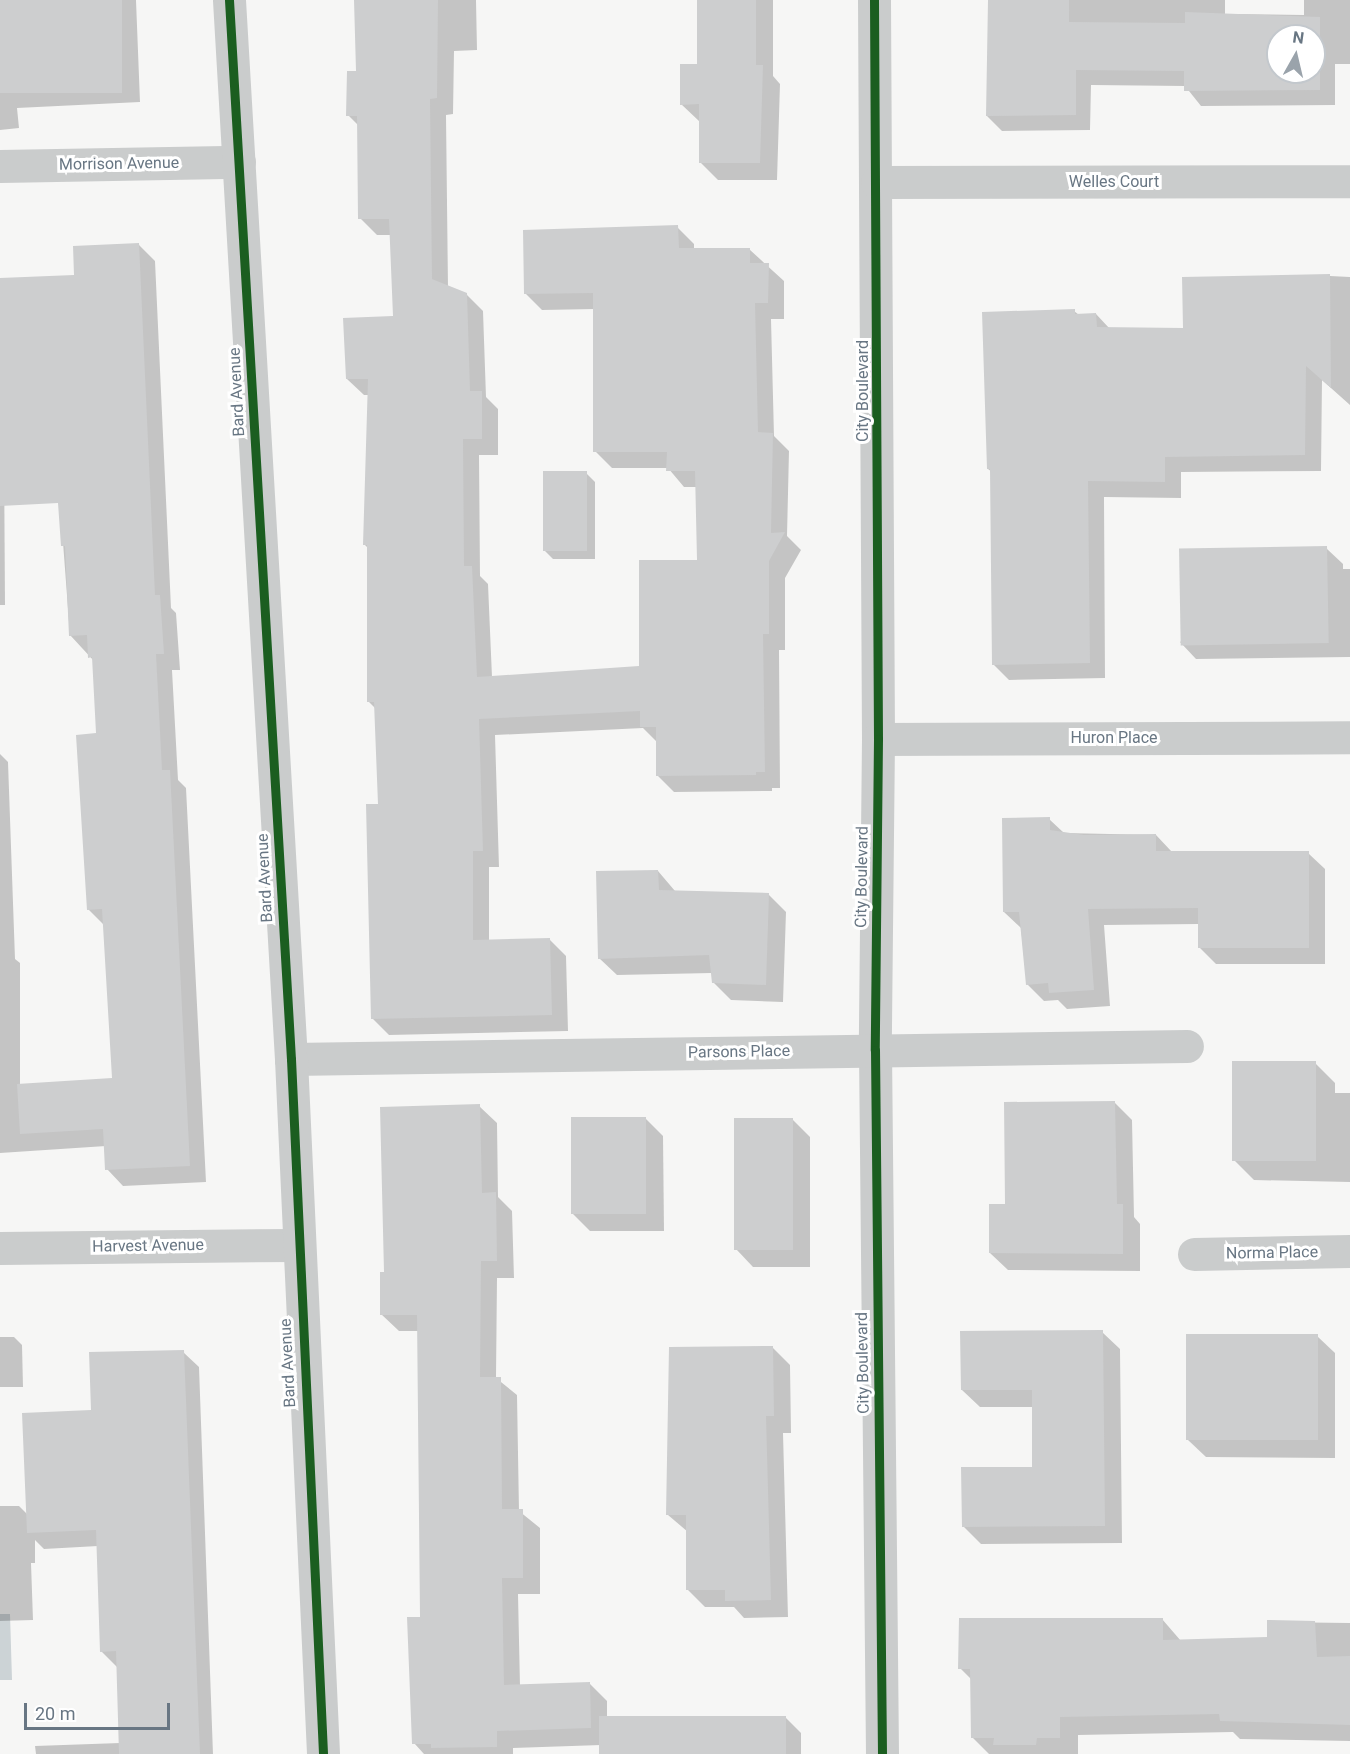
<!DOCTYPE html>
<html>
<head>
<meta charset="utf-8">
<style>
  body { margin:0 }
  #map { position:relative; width:1350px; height:1754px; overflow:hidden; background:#f6f6f5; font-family:Roboto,sans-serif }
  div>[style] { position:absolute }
  .water>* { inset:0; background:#ccd3d6 }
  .shadow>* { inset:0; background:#0003 }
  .building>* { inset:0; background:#cdcecf; transform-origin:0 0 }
  .minor>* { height:33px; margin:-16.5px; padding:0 16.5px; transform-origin:16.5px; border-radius:16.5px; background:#cacccc }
  .tertiary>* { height:33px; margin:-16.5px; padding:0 16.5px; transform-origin:16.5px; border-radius:16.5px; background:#cacccc }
  .cycleway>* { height:9px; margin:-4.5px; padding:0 4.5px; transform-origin:4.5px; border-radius:4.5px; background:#1b5e20 }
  span { translate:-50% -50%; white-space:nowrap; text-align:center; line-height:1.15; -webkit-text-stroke:6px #fff; paint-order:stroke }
  .street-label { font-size:16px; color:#687683 }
  .north { position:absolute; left:1266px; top:24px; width:60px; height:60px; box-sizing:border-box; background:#fff; border:2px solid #c3c8cd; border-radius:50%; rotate:8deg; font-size:16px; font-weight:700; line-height:24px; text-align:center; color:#687683 }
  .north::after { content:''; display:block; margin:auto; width:21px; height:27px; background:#9aa3ab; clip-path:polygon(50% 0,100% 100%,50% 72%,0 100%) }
  .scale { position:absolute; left:24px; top:1703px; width:146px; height:27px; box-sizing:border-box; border:3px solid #687683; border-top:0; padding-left:8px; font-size:18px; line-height:21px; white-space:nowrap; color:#687683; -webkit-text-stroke:4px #fff; paint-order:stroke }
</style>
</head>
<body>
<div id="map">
  <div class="water">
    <div style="clip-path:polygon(0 1614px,10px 1614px,12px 1680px,0 1680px)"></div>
  </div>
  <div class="shadow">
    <div style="clip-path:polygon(42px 0,136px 0,140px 102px,17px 108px,19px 128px,0 130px,0 30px)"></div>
    <div style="clip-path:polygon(358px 0,476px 0,477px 50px,454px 51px,453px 114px,446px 115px,448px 287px,466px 294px,483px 311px,486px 397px,498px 409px,498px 455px,479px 455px,480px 576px,488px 584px,492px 677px,641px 668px,699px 562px,697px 487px,684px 487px,668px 468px,612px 468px,595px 451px,595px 309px,542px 310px,525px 293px,677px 227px,694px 244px,694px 250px,749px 249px,784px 281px,784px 319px,771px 319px,774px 436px,789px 451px,787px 536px,801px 550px,785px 578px,785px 650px,779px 650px,780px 788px,772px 788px,772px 791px,674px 792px,657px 775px,657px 742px,643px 728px,495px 735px,499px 867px,489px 867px,489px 941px,549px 939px,566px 956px,568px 1031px,389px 1035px,372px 1018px,380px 805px,376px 709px,368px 701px,369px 549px,364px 544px,369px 395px,364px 395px,347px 379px,394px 318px,391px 235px,377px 235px,360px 218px,359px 126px,348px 115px,357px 73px)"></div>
    <div style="clip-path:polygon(699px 0,773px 0,773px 76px,780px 84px,777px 180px,718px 180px,700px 162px,700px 122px,681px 104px,699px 66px)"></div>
    <div style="clip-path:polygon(evenodd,989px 0,1225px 0,1225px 14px,1304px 15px,1304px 0,1350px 0,1350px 64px,1335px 64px,1335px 105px,1201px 106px,1185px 86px,1091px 85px,1090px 130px,1002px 131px,987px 116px,989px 0,1278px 36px,1314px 36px,1314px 72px,1278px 72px,1278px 36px)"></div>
    <div style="clip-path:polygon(139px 245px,155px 261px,171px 608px,176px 613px,180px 670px,172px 670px,178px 780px,186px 788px,206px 1182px,123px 1186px,107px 1169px,106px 1146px,0 1153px,0 754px,8px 762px,15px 959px,20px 963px,20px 1086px,113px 1079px,105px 926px,88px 909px,97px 734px,94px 661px,70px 635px,43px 278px,75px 277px)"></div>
    <div style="clip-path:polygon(1330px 276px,1350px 277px,1350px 405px,1322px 380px,1321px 471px,1181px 472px,1181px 498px,1104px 497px,1105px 678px,1009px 680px,993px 664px,992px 472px,988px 469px,1074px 311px,1079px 315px,1096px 314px,1110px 329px,1184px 330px)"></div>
    <div style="clip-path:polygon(0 294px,3px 296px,5px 605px,0 605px)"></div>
    <div style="clip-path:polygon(586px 473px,595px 482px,595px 559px,553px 559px,545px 551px)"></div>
    <div style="clip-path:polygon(1326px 548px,1343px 564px,1343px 569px,1350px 569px,1350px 657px,1196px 659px,1180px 642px)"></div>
    <div style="clip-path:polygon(1049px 819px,1064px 833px,1156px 835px,1172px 852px,1308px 853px,1325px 869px,1325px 964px,1216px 964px,1199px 947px,1199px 924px,1104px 925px,1110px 1006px,1067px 1009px,1058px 1000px,1044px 1001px,1027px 984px,1021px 928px,1004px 912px)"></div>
    <div style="clip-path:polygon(658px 871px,675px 891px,768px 894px,786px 912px,783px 1002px,731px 1000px,713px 982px,712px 973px,617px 975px,599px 958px)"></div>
    <div style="clip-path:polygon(1315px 1063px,1335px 1083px,1335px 1093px,1350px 1093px,1350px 1182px,1254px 1180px,1234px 1160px)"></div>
    <div style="clip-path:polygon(1114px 1102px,1132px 1120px,1134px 1217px,1140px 1224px,1140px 1271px,1008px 1270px,990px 1253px,1007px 1206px)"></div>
    <div style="clip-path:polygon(479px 1106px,497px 1123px,498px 1197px,512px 1211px,514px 1278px,497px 1278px,496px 1378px,517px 1395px,519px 1511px,540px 1528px,540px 1594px,518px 1594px,520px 1686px,590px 1684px,607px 1701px,607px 1717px,785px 1717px,801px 1733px,801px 1754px,601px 1754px,601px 1745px,513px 1748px,513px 1754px,424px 1754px,414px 1743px,421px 1618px,419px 1331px,399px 1331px,381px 1314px,385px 1273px)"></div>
    <div style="clip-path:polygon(645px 1118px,663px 1136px,664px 1231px,590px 1231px,573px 1214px)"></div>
    <div style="clip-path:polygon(792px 1119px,810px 1137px,810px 1267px,753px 1267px,736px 1249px)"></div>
    <div style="clip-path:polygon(1102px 1332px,1120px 1349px,1122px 1543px,981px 1544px,964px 1527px,1034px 1468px,1033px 1407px,980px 1407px,962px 1390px)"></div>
    <div style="clip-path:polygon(1317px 1336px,1335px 1353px,1335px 1458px,1206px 1457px,1188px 1440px)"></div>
    <div style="clip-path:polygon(0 1337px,14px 1337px,22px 1345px,23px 1387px,0 1387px)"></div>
    <div style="clip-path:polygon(773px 1348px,790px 1365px,791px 1433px,783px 1433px,788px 1617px,744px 1618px,734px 1607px,705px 1607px,688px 1590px,688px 1532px,668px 1515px)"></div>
    <div style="clip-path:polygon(183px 1352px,199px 1367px,213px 1754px,36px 1754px,35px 1746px,120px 1743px,117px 1667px,101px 1651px,98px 1546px,44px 1549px,35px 1540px,35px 1563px,31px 1563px,33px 1620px,0 1621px,0 1506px,19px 1506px,27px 1514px,92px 1411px)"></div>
    <div style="clip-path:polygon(1162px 1619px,1181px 1641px,1268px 1638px,1269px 1622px,1350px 1623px,1350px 1741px,1240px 1739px,1233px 1732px,1078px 1735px,1078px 1754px,989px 1754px,973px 1738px,972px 1680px,960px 1668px)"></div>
  </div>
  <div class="building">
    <div style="left:0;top:0;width:122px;height:93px"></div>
    <div style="clip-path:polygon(354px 0,438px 0,437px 98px,430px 99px,432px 279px,467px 293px,470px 391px,482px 391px,482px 439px,463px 439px,464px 566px,472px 566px,477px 677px,639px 666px,639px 560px,697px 560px,695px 471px,666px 471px,667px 452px,593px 452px,593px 293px,524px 294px,523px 230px,678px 225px,679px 248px,750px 248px,750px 263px,769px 263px,768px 303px,755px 303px,758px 432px,773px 433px,771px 533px,785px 532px,769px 561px,769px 634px,763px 634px,765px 772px,756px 772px,756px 775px,656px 776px,656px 727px,640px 727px,640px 711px,479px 719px,483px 851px,473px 851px,473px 940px,550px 938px,552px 1015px,371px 1019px,366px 804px,378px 804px,374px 702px,367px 702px,367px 545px,363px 545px,368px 379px,346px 379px,343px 318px,393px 316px,389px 219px,358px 219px,357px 116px,346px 116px,347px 71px,356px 71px)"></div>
    <div style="clip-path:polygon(697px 0,756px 0,756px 65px,763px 65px,760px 163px,699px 163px,699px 104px,680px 105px,680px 64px,697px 64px)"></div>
    <div style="clip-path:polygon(evenodd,988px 0,1069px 0,1069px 22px,1185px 23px,1185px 12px,1320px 17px,1320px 90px,1184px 91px,1184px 71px,1076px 70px,1076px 115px,986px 116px,988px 0,1278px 36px,1314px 36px,1314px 72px,1278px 72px,1278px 36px)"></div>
    <div style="clip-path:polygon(139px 243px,155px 595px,160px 595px,164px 654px,156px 654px,162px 770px,170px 770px,190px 1166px,105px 1170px,103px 1129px,20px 1134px,17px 1084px,112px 1078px,102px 909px,87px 910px,76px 735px,96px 733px,92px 657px,88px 658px,87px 635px,69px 636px,65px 546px,61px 546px,58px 503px,0 506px,0 278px,74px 275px,73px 246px)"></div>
    <div style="clip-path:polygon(1330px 274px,1331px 388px,1306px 366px,1305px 455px,1165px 457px,1165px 482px,1088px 481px,1090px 663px,992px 665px,990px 469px,987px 469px,982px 312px,1075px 309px,1075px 314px,1096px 313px,1097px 327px,1183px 328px,1182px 277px)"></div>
    <div style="left:587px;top:471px;width:80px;height:44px;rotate:90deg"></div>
    <div style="left:1327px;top:546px;width:97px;height:148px;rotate:89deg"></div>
    <div style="clip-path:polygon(1050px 817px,1050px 830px,1084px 835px,1156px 834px,1156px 851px,1309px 851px,1309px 948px,1198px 948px,1198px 908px,1088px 909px,1094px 990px,1049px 993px,1048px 983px,1026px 985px,1019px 912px,1003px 912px,1002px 818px)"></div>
    <div style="clip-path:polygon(658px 870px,659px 890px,769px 893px,766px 985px,712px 983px,709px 955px,598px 959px,596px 871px)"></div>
    <div style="left:1316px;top:1061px;width:100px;height:84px;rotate:90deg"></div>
    <div style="clip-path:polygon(1115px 1101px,1117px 1204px,1123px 1204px,1123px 1254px,989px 1253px,989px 1204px,1005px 1204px,1004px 1102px)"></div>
    <div style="clip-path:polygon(480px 1104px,482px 1193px,496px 1192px,497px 1261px,481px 1261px,480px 1377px,501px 1377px,502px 1509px,523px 1509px,523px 1578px,502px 1578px,504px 1685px,590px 1682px,591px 1728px,497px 1731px,497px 1747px,431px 1748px,431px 1744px,412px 1744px,407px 1617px,420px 1617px,417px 1315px,380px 1315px,380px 1272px,384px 1272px,380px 1107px)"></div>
    <div style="left:571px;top:1117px;width:75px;height:97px"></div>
    <div style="left:734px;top:1118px;width:59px;height:132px"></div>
    <div style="clip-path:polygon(1103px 1330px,1105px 1526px,962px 1527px,961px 1467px,1032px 1467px,1032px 1390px,961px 1390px,960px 1331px)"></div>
    <div style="left:1186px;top:1334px;width:132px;height:106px"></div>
    <div style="clip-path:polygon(773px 1346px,774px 1416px,766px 1416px,771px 1600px,725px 1601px,725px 1590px,686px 1590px,686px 1515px,666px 1515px,669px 1347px)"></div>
    <div style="clip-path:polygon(184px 1350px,200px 1754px,119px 1754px,116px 1651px,100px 1652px,96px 1530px,27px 1533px,22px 1413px,91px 1410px,89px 1352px)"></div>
    <div style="clip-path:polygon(959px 1618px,1163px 1618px,1163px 1640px,1267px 1637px,1267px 1620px,1315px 1621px,1317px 1657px,1350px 1656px,1350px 1725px,1220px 1721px,1219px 1714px,1060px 1717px,1060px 1738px,1037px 1738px,1036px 1745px,993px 1745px,994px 1738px,971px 1738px,970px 1669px,958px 1669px)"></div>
    <div style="left:599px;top:1716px;width:187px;height:38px"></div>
  </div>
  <div class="minor">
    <div style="left:874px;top:0;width:739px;rotate:89.69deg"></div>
    <div style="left:878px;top:739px;width:311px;rotate:90.6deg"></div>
    <div style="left:875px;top:1050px;width:704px;rotate:89.43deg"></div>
    <div style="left:0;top:166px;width:239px;rotate:-1deg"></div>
    <div style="left:877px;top:182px;width:473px;rotate:-0.1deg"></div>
    <div style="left:878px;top:739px;width:472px;rotate:-0.2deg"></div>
    <div style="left:291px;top:1059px;width:896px;rotate:-0.83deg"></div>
    <div style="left:0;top:1248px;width:297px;rotate:-0.6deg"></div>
    <div style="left:1194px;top:1254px;width:156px;rotate:-1.1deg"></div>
  </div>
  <div class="tertiary">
    <div style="left:229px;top:0;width:1061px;rotate:86.65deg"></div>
    <div style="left:291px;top:1059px;width:696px;rotate:87.36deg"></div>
  </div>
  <div class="cycleway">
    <div style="left:229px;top:0;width:1061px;rotate:86.65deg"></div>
    <div style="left:291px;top:1059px;width:696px;rotate:87.36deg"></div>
    <div style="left:874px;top:0;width:739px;rotate:89.69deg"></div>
    <div style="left:878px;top:739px;width:311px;rotate:90.6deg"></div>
    <div style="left:875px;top:1050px;width:704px;rotate:89.43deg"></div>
  </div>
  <div class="street-label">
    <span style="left:119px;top:164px;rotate:-1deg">Morrison Avenue</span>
    <span style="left:1114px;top:182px">Welles Court</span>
    <span style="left:863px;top:391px;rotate:-90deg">City Boulevard</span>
    <span style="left:237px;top:392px;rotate:-93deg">Bard Avenue</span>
    <span style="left:1114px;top:738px">Huron Place</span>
    <span style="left:862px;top:877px;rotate:-89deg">City Boulevard</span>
    <span style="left:265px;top:878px;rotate:-93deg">Bard Avenue</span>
    <span style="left:739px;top:1052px;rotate:-1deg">Parsons Place</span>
    <span style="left:148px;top:1246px;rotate:-1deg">Harvest Avenue</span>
    <span style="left:1272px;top:1253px;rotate:-1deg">Norma Place</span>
    <span style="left:288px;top:1363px;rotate:-93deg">Bard Avenue</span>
    <span style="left:863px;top:1363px;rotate:-91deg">City Boulevard</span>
  </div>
  <div class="north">N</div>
  <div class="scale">20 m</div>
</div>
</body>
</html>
